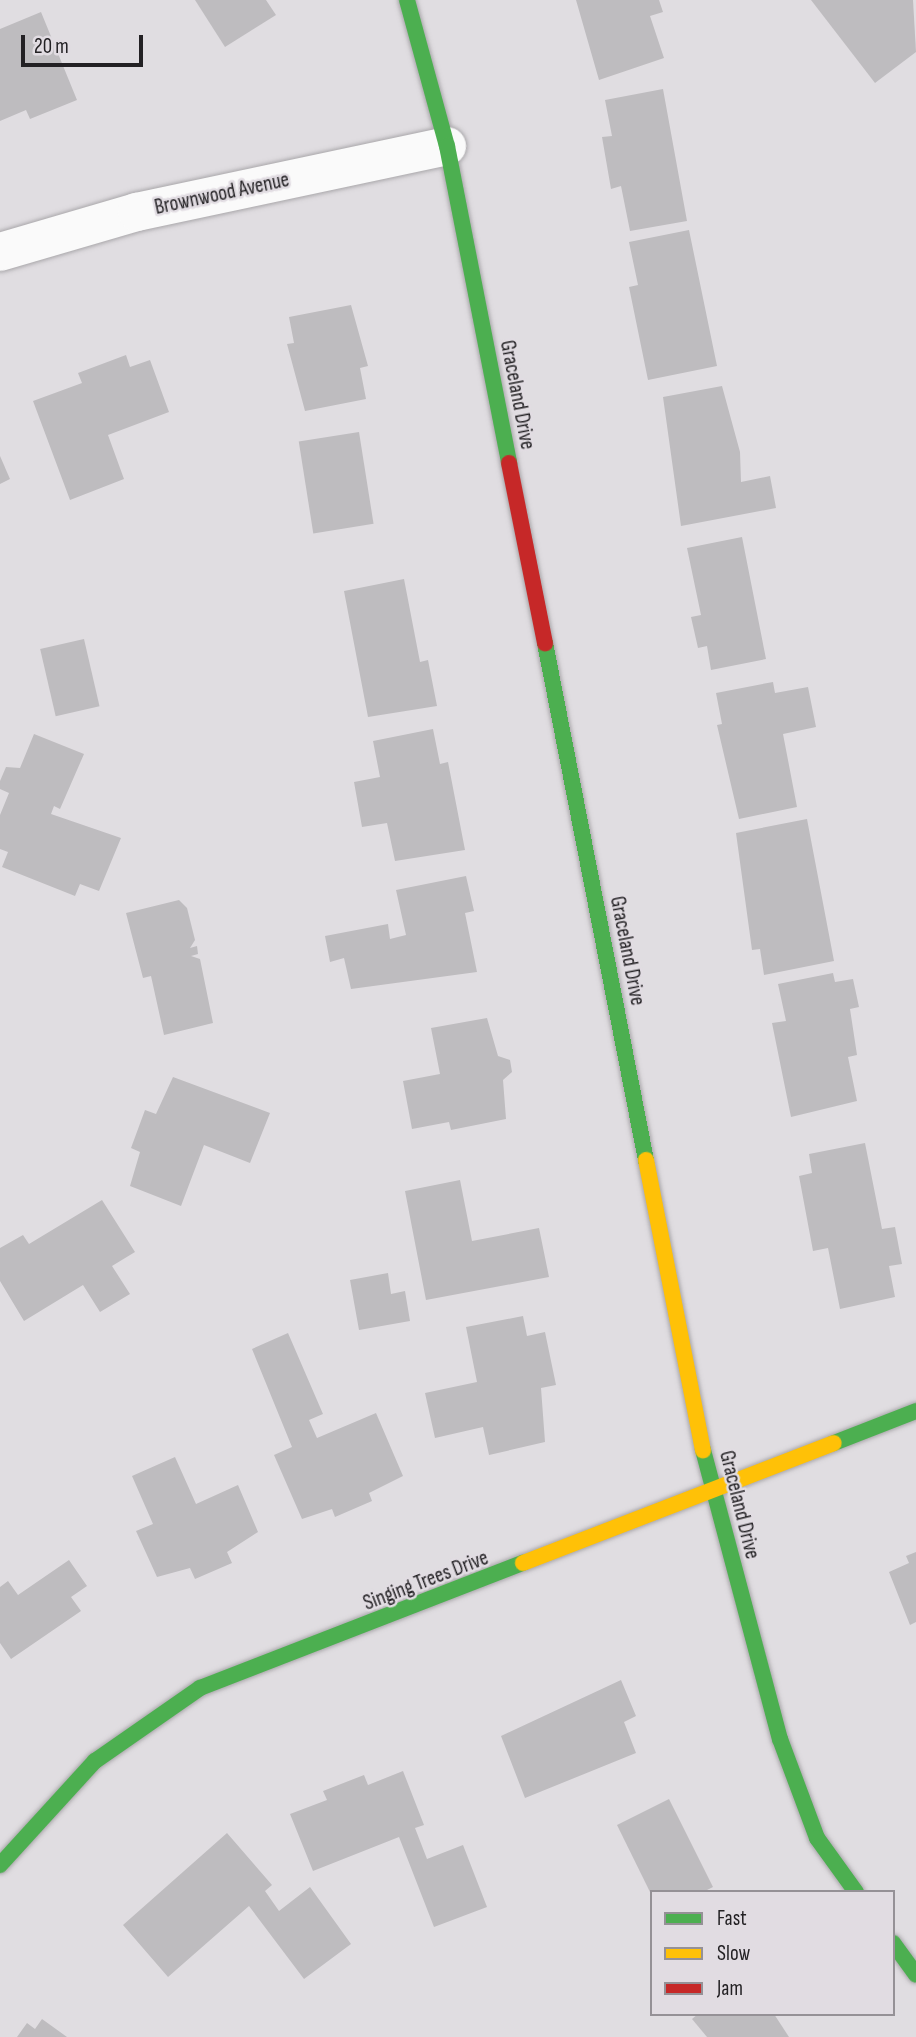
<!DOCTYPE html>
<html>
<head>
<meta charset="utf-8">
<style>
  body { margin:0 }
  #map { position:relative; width:916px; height:2037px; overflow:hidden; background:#e0dde1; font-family:"Sofia Sans Condensed",sans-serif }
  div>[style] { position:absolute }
  .building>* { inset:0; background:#bebcbf; transform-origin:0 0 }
  .roads { filter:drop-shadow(0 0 2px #a9a7aa) drop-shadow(0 0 2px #a9a7aa) }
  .street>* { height:38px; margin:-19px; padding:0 19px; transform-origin:19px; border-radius:19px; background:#fafafa }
  .fast>* { height:16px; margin:-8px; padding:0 8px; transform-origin:8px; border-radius:8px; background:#4caf50 }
  .slow>* { height:16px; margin:-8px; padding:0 8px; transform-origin:8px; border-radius:8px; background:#ffc107 }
  .jam>* { height:16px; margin:-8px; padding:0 8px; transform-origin:8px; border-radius:8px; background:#c62828 }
  span { translate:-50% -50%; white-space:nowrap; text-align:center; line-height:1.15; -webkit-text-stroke:5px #e1dce2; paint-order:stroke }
  .street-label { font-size:21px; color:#232124 }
  .legend { position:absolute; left:650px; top:1890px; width:245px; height:126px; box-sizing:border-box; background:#e1dce2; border:2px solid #959196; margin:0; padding:9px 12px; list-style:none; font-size:21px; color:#232124 }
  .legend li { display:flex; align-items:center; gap:14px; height:35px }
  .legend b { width:35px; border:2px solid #959196 }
  .scale { position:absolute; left:21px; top:35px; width:122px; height:32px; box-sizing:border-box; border:4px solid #232124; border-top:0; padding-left:9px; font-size:21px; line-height:24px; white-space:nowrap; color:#232124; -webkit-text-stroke:5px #e1dce2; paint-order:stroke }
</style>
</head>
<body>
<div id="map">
  <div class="building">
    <div style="clip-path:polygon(195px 0,266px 0,276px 15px,225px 47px)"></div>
    <div style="clip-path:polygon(576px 0,659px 0,663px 12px,650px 16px,664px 58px,599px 80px)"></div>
    <div style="clip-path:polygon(811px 0,913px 0,916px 52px,875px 83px)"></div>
    <div style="clip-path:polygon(41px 12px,77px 100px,30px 119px,26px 110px,0 121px,0 29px)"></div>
    <div style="clip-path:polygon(663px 89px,687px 221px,630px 231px,621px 186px,611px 189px,602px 137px,612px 136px,605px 100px)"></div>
    <div style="clip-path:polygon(689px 230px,717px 366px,648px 380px,629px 287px,638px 285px,629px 242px)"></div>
    <div style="clip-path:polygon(351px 305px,368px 366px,360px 368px,366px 399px,305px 411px,287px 344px,294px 343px,289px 317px)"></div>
    <div style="clip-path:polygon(126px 355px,130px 367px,150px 360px,169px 412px,108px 435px,124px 479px,70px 500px,33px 401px,82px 383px,78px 373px)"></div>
    <div style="clip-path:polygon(722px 386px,740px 452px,741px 482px,770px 476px,776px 508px,681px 526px,663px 397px)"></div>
    <div style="left:359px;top:432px;width:93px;height:61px;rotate:81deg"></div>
    <div style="clip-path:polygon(0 456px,10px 479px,0 484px)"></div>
    <div style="clip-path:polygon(742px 537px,766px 659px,711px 670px,707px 646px,698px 648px,691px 617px,701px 615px,687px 548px)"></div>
    <div style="clip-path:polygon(404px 579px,420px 662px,428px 660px,437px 706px,368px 717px,344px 591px)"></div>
    <div style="left:84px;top:639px;width:69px;height:45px;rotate:77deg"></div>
    <div style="clip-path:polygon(773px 682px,775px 693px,808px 687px,816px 727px,783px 734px,797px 807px,739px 819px,717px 725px,722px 724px,716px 693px)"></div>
    <div style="clip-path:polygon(433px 729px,440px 764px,448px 762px,465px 850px,395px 861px,387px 823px,362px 827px,354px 782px,380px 777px,373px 741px)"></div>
    <div style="clip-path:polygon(34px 734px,84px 754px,60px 809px,54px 806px,51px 814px,121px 838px,99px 891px,80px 884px,75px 896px,2px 867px,8px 852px,0 849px,0 815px,9px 793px,0 789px,0 781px,6px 767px,20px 768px)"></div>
    <div style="clip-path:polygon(807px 819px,834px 961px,764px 975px,760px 949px,752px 950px,736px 833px)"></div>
    <div style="clip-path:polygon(466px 876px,474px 911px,465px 913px,477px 972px,351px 989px,344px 958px,330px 962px,325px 936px,388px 924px,390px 939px,406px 935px,396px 890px)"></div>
    <div style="clip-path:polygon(179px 900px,187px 908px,195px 940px,190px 948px,197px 946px,198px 954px,191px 956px,200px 959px,213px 1023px,164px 1035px,151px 976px,143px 978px,126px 913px)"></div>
    <div style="clip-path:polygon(833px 973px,835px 982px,853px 979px,859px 1007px,850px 1009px,857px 1055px,848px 1057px,857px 1101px,791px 1117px,772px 1023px,786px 1021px,778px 984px)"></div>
    <div style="clip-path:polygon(487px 1018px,498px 1056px,510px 1060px,512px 1072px,503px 1080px,506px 1119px,451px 1130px,449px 1122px,412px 1129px,403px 1081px,440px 1074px,431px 1028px)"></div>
    <div style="clip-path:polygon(173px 1077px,270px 1113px,250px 1163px,204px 1145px,181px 1206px,130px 1186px,140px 1152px,131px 1148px,145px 1110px,156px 1114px)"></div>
    <div style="clip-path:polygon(865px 1143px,882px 1229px,895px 1227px,902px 1264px,889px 1266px,895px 1297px,840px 1309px,828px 1248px,813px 1251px,799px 1176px,812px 1173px,809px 1154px)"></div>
    <div style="clip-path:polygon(460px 1180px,472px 1241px,539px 1228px,549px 1277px,426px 1300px,405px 1191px)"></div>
    <div style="clip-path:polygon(102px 1200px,135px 1252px,112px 1266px,130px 1294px,100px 1312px,83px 1285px,24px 1321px,0 1281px,0 1248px,23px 1235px,29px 1244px)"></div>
    <div style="clip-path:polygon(388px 1273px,391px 1294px,405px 1291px,410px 1321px,359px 1330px,350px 1280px)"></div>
    <div style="clip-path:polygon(523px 1316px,527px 1336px,545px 1332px,556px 1385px,541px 1388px,545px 1442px,489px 1455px,483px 1427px,435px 1438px,425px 1393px,477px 1382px,466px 1327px)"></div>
    <div style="clip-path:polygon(288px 1333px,323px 1414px,309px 1420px,317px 1438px,376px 1413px,403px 1476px,369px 1493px,372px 1501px,335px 1517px,332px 1509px,302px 1519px,274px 1455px,292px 1447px,252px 1349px)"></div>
    <div style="clip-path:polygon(175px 1457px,196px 1504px,238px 1485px,258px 1532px,227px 1552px,232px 1563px,195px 1579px,190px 1568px,157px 1577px,136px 1531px,153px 1524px,132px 1476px)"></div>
    <div style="clip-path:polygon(916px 1552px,916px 1622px,910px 1625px,889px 1572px,909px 1563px,906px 1556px)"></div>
    <div style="clip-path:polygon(69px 1560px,87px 1586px,71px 1597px,81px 1611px,11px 1659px,0 1643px,0 1587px,8px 1581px,18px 1595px)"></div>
    <div style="clip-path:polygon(621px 1680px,636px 1716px,624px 1722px,636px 1753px,525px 1798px,501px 1736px)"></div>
    <div style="clip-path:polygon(403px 1771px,424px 1825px,415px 1828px,427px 1859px,463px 1845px,487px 1907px,434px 1927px,399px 1837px,313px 1871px,290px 1814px,327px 1800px,323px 1791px,364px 1775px,368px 1785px)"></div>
    <div style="clip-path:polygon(669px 1799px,713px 1887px,703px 1892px,650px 1892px,617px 1825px)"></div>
    <div style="clip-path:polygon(227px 1833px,272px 1885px,265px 1891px,279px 1911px,310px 1887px,351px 1944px,304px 1979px,249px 1906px,168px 1977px,123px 1925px)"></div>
    <div style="clip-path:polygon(698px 2014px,774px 2014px,789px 2037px,707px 2037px,692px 2019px)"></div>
    <div style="clip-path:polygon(42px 2019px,67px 2037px,17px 2037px,27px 2023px,35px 2029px)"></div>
  </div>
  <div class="roads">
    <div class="street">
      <div style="left:0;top:252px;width:143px;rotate:-16.3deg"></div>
      <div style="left:137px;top:212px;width:317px;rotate:-12deg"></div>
    </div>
    <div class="fast">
      <div style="left:407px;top:0;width:151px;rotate:74.7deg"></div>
      <div style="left:447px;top:146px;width:323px;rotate:78.9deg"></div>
      <div style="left:545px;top:643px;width:527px;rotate:78.95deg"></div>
      <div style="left:834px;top:1443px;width:88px;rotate:-21.3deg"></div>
      <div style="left:703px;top:1450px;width:299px;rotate:75.1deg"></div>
      <div style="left:780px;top:1739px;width:106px;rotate:69.5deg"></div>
      <div style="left:817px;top:1838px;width:67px;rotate:54.2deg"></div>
      <div style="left:0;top:1865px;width:141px;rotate:-47.6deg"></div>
      <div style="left:95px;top:1761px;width:128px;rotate:-34.8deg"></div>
      <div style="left:200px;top:1688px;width:346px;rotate:-21.2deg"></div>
      <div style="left:893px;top:1943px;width:39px;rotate:54deg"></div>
    </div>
    <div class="slow">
      <div style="left:646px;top:1160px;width:296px;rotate:78.9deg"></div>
      <div style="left:523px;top:1563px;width:333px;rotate:-21.1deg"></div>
    </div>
    <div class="jam">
      <div style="left:509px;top:463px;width:184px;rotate:78.7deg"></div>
    </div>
  </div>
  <div class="street-label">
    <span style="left:222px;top:194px;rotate:-12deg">Brownwood Avenue</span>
    <span style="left:517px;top:395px;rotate:79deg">Graceland Drive</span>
    <span style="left:627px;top:951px;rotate:79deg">Graceland Drive</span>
    <span style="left:739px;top:1505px;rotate:76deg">Graceland Drive</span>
    <span style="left:426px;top:1581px;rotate:-21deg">Singing Trees Drive</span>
  </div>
  <ul class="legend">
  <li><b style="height:9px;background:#4caf50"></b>Fast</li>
  <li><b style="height:9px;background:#ffc107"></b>Slow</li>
  <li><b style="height:9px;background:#c62828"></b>Jam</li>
  </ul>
  <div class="scale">20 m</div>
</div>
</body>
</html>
